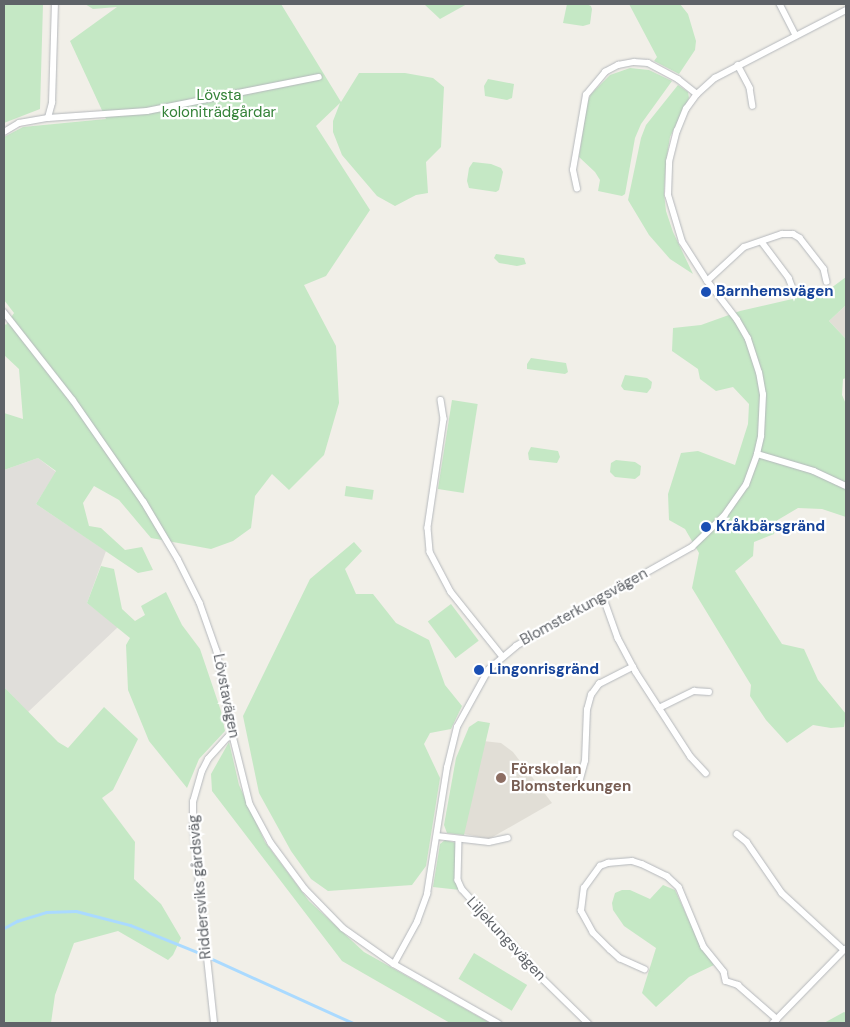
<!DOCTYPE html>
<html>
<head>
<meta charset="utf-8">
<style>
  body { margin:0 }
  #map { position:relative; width:850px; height:1027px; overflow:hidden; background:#f1efe8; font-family:"DM Sans",sans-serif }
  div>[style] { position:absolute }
  .industrial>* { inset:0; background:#e0deda }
  .education>* { inset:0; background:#e1ded6 }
  .green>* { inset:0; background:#c5e8c5; transform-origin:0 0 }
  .stream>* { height:2.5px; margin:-1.25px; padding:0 1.25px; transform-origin:1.25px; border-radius:1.25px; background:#aadaff }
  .roads { filter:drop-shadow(0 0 1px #b5b8bc) drop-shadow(0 0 1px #b5b8bc) }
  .street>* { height:5.5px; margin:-2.75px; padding:0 2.75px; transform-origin:2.75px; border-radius:2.75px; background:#fff }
  .dots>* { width:14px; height:14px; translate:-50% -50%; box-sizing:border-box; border:2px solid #fff; border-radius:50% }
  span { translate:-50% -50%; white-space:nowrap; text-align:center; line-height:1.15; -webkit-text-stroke:4.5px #fff; paint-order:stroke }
  .park-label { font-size:15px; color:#348238 }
  .transit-label { font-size:15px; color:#164399; font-weight:700 }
  .left { translate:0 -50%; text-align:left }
  .street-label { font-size:15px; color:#5f6368 }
  .education-label { font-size:15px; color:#785e54; font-weight:700 }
  .frame { position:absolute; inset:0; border:5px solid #5f6368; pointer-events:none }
</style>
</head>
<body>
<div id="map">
  <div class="industrial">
    <div style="clip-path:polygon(38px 458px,56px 472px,36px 504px,106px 551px,87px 603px,118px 627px,28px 712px,4px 687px,4px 470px)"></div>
  </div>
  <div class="education">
    <div style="clip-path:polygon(846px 305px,846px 339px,829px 321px)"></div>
    <div style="clip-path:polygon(483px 741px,501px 743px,513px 752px,552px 803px,489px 839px,460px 833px)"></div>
  </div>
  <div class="green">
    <div style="clip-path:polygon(4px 4px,43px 4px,40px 109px,4px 123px)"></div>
    <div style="clip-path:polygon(85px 4px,281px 4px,341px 102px,359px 73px,405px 73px,433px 78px,444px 87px,441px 147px,426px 162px,428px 193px,416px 195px,395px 206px,377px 196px,342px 155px,333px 132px,333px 121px,340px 103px,316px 126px,370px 210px,326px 276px,304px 285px,336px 346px,339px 403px,324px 455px,289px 490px,272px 474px,255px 496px,251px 528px,233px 541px,211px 549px,151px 538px,119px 500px,94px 486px,83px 503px,89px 526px,101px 528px,125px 550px,142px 547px,153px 570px,138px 573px,36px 504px,56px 471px,38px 458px,4px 470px,4px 413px,23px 419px,19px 369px,4px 355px,4px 323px,6px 325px,14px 313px,4px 300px,4px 137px,23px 127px,106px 119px,70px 41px,117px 7px,93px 9px)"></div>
    <div style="clip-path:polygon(424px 4px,467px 4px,440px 19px)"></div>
    <div style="clip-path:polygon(567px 4px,586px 4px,591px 6px,592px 9px,590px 24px,583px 26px,563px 23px)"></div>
    <div style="clip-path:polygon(629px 4px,680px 4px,688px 14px,696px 41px,695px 50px,679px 74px,654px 61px,657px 57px)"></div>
    <div style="clip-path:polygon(630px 68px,649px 70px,672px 81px,641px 124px,635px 138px,625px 194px,622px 196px,598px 191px,600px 180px,595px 172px,579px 157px,587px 103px,591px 94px,610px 75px)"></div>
    <div style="clip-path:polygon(488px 79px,514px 84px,512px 98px,507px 100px,485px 96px,484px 86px)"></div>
    <div style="clip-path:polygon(678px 85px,688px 92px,689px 98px,670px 137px,666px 162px,664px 193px,666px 211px,673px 232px,693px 274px,670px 259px,649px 235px,628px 200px,641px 138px,646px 125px)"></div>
    <div style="clip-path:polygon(473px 162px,491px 164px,501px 168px,503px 172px,499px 190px,496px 192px,469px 188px,467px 181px,469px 168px)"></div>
    <div style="clip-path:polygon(496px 254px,524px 258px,526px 264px,517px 266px,499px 263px,494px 258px)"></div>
    <div style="clip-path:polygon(846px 277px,846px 305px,829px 321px,846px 339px,846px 378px,843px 379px,842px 395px,846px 404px,846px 517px,822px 509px,798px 508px,776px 521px,774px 534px,754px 542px,753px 556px,735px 571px,782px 644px,804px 649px,818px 680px,846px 714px,844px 727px,831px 728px,813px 725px,787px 743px,766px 720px,750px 696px,751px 685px,692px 588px,699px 553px,685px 529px,669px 520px,668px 494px,681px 453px,698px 451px,735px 465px,748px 424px,749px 404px,733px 387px,716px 391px,700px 379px,698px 369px,672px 351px,673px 328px,701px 325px,740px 311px,827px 291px)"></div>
    <div style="clip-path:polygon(531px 358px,566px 363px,568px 372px,565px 374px,527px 369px,527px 364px)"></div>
    <div style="clip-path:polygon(625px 375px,647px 378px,652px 382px,651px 388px,647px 393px,624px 390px,621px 386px)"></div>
    <div style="left:452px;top:400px;width:26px;height:90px;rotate:9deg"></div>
    <div style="clip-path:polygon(531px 447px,558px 451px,560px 457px,557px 463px,529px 460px,528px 453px)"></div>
    <div style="clip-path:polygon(616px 460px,635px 462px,641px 466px,640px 475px,635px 479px,615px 477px,610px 472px,611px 463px)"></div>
    <div style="left:346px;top:486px;width:28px;height:10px;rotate:8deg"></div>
    <div style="clip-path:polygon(354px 542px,362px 551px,345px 569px,356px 594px,373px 594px,396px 623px,429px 640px,445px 685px,462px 706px,451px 729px,430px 733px,424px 744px,440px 778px,426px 866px,412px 885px,328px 891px,311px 879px,291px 851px,259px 793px,243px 716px,310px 579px)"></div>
    <div style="clip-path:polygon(101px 566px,114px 569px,122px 609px,135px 621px,145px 615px,141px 606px,166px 592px,182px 625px,200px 649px,221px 711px,225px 731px,199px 759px,187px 788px,149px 741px,128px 690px,126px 645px,130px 638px,87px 603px)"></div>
    <div style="left:451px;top:604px;width:46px;height:29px;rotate:53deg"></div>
    <div style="clip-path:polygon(4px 687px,58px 742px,68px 748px,104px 707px,138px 739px,113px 790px,102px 798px,135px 842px,134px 879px,161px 904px,181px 938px,173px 955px,168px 960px,118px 931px,74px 943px,55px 995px,51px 1023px,4px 1023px)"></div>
    <div style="clip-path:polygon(478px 721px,490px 723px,464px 835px,447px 833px,444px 825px,456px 758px,469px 727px)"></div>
    <div style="clip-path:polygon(229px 742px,239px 785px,265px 842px,309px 901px,364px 952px,490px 1023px,450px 1023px,342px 961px,212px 791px,211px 774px)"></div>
    <div style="clip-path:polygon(445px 840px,456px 843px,460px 890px,433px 887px,440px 844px)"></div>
    <div style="clip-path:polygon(663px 885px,675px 890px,702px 949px,714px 965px,689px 977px,656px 1007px,642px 993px,656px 948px,624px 926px,613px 910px,612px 903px,615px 893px,622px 890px,630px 890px,650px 899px)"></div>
    <div style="left:474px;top:953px;width:62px;height:30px;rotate:31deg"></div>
    <div style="clip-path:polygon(844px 1012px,846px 1013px,846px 1023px,824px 1023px)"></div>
  </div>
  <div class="stream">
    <div style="left:4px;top:928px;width:15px;rotate:-28deg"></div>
    <div style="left:17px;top:921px;width:30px;rotate:-17deg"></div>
    <div style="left:46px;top:912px;width:30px;rotate:-2deg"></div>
    <div style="left:76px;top:911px;width:56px;rotate:14.5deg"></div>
    <div style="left:130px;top:925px;width:75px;rotate:21.8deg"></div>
    <div style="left:212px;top:959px;width:155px;rotate:24.4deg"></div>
  </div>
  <div class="roads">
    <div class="street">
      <div style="left:780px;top:4px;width:35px;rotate:63deg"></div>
      <div style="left:738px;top:65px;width:26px;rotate:62deg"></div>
      <div style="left:750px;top:88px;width:18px;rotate:81deg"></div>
      <div style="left:48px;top:118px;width:16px;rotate:-75deg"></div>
      <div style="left:52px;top:103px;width:99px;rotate:-88.3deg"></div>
      <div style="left:4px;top:132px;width:17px;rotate:-31deg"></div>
      <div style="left:19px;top:123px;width:29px;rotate:-10deg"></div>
      <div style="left:48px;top:118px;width:99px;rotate:-4deg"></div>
      <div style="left:147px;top:111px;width:175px;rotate:-11.2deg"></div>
      <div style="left:577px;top:189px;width:19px;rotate:-102deg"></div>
      <div style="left:573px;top:170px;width:76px;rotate:-80.2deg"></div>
      <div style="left:586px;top:95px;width:30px;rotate:-50deg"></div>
      <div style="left:605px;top:72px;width:15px;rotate:-28deg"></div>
      <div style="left:618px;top:65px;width:16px;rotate:-11deg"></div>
      <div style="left:634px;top:62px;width:14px;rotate:4deg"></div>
      <div style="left:648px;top:63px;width:34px;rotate:28deg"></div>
      <div style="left:678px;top:79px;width:24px;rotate:38deg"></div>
      <div style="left:762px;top:242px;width:45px;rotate:53.1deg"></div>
      <div style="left:789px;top:278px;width:14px;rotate:69deg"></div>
      <div style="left:707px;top:281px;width:50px;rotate:-42.6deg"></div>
      <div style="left:744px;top:247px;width:40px;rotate:-18.9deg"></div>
      <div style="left:782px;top:234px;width:11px"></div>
      <div style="left:793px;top:234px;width:8px;rotate:30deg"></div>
      <div style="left:800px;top:238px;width:39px;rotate:52deg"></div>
      <div style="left:824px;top:269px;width:13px;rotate:77deg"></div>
      <div style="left:4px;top:312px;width:112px;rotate:51.9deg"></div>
      <div style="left:73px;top:400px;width:124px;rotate:55.2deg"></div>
      <div style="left:144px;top:502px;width:66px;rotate:59.2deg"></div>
      <div style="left:178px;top:559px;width:49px;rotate:63.4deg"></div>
      <div style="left:200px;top:603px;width:51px;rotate:70.5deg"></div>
      <div style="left:217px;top:651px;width:82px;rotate:79.5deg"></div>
      <div style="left:232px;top:732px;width:74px;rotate:76deg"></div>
      <div style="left:250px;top:804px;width:44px;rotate:61.7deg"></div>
      <div style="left:271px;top:843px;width:57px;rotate:53.5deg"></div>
      <div style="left:305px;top:889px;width:54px;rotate:45.7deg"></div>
      <div style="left:343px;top:928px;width:62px;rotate:35.2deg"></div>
      <div style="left:394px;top:964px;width:120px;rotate:29.6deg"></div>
      <div style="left:441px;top:400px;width:19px;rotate:81deg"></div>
      <div style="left:444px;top:419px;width:110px;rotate:98.4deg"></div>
      <div style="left:428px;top:528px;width:24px;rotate:85deg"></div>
      <div style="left:430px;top:552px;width:45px;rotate:62.3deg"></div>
      <div style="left:451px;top:592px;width:83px;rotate:51.3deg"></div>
      <div style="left:757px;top:454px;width:59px;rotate:16.6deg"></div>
      <div style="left:814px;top:471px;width:35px;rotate:25deg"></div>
      <div style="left:603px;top:596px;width:45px;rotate:70.3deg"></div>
      <div style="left:618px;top:638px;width:38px;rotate:62deg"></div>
      <div style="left:636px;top:672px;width:101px;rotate:57.1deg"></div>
      <div style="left:691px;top:757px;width:22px;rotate:47deg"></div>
      <div style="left:659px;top:708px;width:39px;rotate:-26deg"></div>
      <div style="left:694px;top:691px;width:15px;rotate:4deg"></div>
      <div style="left:579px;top:783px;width:23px;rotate:-75deg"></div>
      <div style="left:585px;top:761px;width:51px;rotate:-87.8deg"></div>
      <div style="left:587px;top:710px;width:16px;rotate:-75deg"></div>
      <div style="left:591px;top:695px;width:14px;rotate:-54deg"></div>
      <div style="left:599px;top:684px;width:38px;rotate:-27deg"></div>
      <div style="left:737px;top:834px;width:13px;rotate:39deg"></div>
      <div style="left:747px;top:842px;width:62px;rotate:55.5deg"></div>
      <div style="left:782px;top:893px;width:84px;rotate:42.6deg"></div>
      <div style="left:437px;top:836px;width:52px;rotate:6.6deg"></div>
      <div style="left:489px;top:842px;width:19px;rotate:-12deg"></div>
      <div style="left:459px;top:839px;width:41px;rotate:91.4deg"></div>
      <div style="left:458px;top:880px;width:10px;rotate:66deg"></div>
      <div style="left:462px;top:889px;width:122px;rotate:48deg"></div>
      <div style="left:544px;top:980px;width:62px;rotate:44.3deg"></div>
      <div style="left:394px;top:964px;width:48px;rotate:-61.3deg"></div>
      <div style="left:417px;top:922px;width:30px;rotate:-70deg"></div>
      <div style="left:427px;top:894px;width:128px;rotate:-81deg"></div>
      <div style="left:447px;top:768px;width:42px;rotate:-76.3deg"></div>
      <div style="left:457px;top:727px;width:66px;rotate:-61.1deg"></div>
      <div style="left:489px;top:669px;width:35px;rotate:-40deg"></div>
      <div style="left:516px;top:646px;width:202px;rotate:-29.4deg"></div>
      <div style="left:692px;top:547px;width:45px;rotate:-44.1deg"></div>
      <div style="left:724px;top:516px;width:38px;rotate:-55deg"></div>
      <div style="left:746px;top:485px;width:33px;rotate:-70deg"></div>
      <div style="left:757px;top:454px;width:18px;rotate:-77deg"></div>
      <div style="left:761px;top:436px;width:41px;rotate:-87.2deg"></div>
      <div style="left:763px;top:395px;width:22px;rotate:-100deg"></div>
      <div style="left:759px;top:373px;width:36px;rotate:-108deg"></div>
      <div style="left:748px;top:339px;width:22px;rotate:-120deg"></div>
      <div style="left:737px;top:320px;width:49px;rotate:-127.6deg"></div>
      <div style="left:707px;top:281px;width:46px;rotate:-122.7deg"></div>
      <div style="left:682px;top:242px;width:49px;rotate:-106.6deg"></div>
      <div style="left:668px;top:195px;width:33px;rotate:-88deg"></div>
      <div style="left:669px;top:162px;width:32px;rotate:-76deg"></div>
      <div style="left:677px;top:131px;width:24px;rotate:-68deg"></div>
      <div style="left:686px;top:109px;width:19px;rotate:-54deg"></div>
      <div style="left:697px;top:94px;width:24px;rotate:-42deg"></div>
      <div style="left:715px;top:78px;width:148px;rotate:-27.4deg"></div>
      <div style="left:645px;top:970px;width:27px;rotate:-156deg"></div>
      <div style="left:620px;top:959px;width:13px;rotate:-138deg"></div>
      <div style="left:610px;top:950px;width:24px;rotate:-135deg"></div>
      <div style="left:593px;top:933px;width:25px;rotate:-119deg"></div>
      <div style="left:581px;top:911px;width:23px;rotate:-83deg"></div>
      <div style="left:584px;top:888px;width:27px;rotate:-54deg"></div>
      <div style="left:600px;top:866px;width:9px;rotate:-21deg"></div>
      <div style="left:608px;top:863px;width:24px;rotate:-5deg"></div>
      <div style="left:632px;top:861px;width:10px;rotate:17deg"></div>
      <div style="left:642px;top:864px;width:28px;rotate:26deg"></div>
      <div style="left:667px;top:876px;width:16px;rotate:43deg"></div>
      <div style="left:679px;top:887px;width:65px;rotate:67.4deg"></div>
      <div style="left:704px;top:947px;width:32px;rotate:51deg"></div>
      <div style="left:724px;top:972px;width:9px;rotate:77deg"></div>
      <div style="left:726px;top:981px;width:13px;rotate:18deg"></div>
      <div style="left:738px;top:985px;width:52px;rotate:41.1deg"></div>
      <div style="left:214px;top:1023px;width:196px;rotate:-96.1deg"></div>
      <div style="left:193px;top:828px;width:26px;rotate:-90deg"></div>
      <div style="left:193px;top:802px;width:32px;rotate:-74deg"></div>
      <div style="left:202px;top:771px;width:13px;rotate:-63deg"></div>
      <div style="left:208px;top:759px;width:36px;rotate:-48deg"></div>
      <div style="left:773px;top:1023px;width:103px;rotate:-45.8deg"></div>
    </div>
  </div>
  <div class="dots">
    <div style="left:706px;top:292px;background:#1a4fb4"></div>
    <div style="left:706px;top:527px;background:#1a4fb4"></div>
    <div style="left:479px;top:670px;background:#1a4fb4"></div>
    <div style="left:501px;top:778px;background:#8d6e63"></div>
  </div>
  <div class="park-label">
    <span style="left:219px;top:104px">Lövsta<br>koloniträdgårdar</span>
  </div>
  <div class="transit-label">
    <span class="left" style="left:716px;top:292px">Barnhemsvägen</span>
    <span class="left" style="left:716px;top:527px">Kråkbärsgränd</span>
    <span class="left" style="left:489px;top:670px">Lingonrisgränd</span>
  </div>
  <div class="street-label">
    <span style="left:584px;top:607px;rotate:-29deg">Blomsterkungsvägen</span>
    <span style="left:226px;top:696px;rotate:79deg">Lövstavägen</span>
    <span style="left:200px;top:887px;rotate:-95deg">Riddersviks gårdsväg</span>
    <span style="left:506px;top:939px;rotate:47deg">Liljekungsvägen</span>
  </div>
  <div class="education-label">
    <span class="left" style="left:511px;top:778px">Förskolan<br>Blomsterkungen</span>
  </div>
  <div class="frame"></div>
</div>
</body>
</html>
